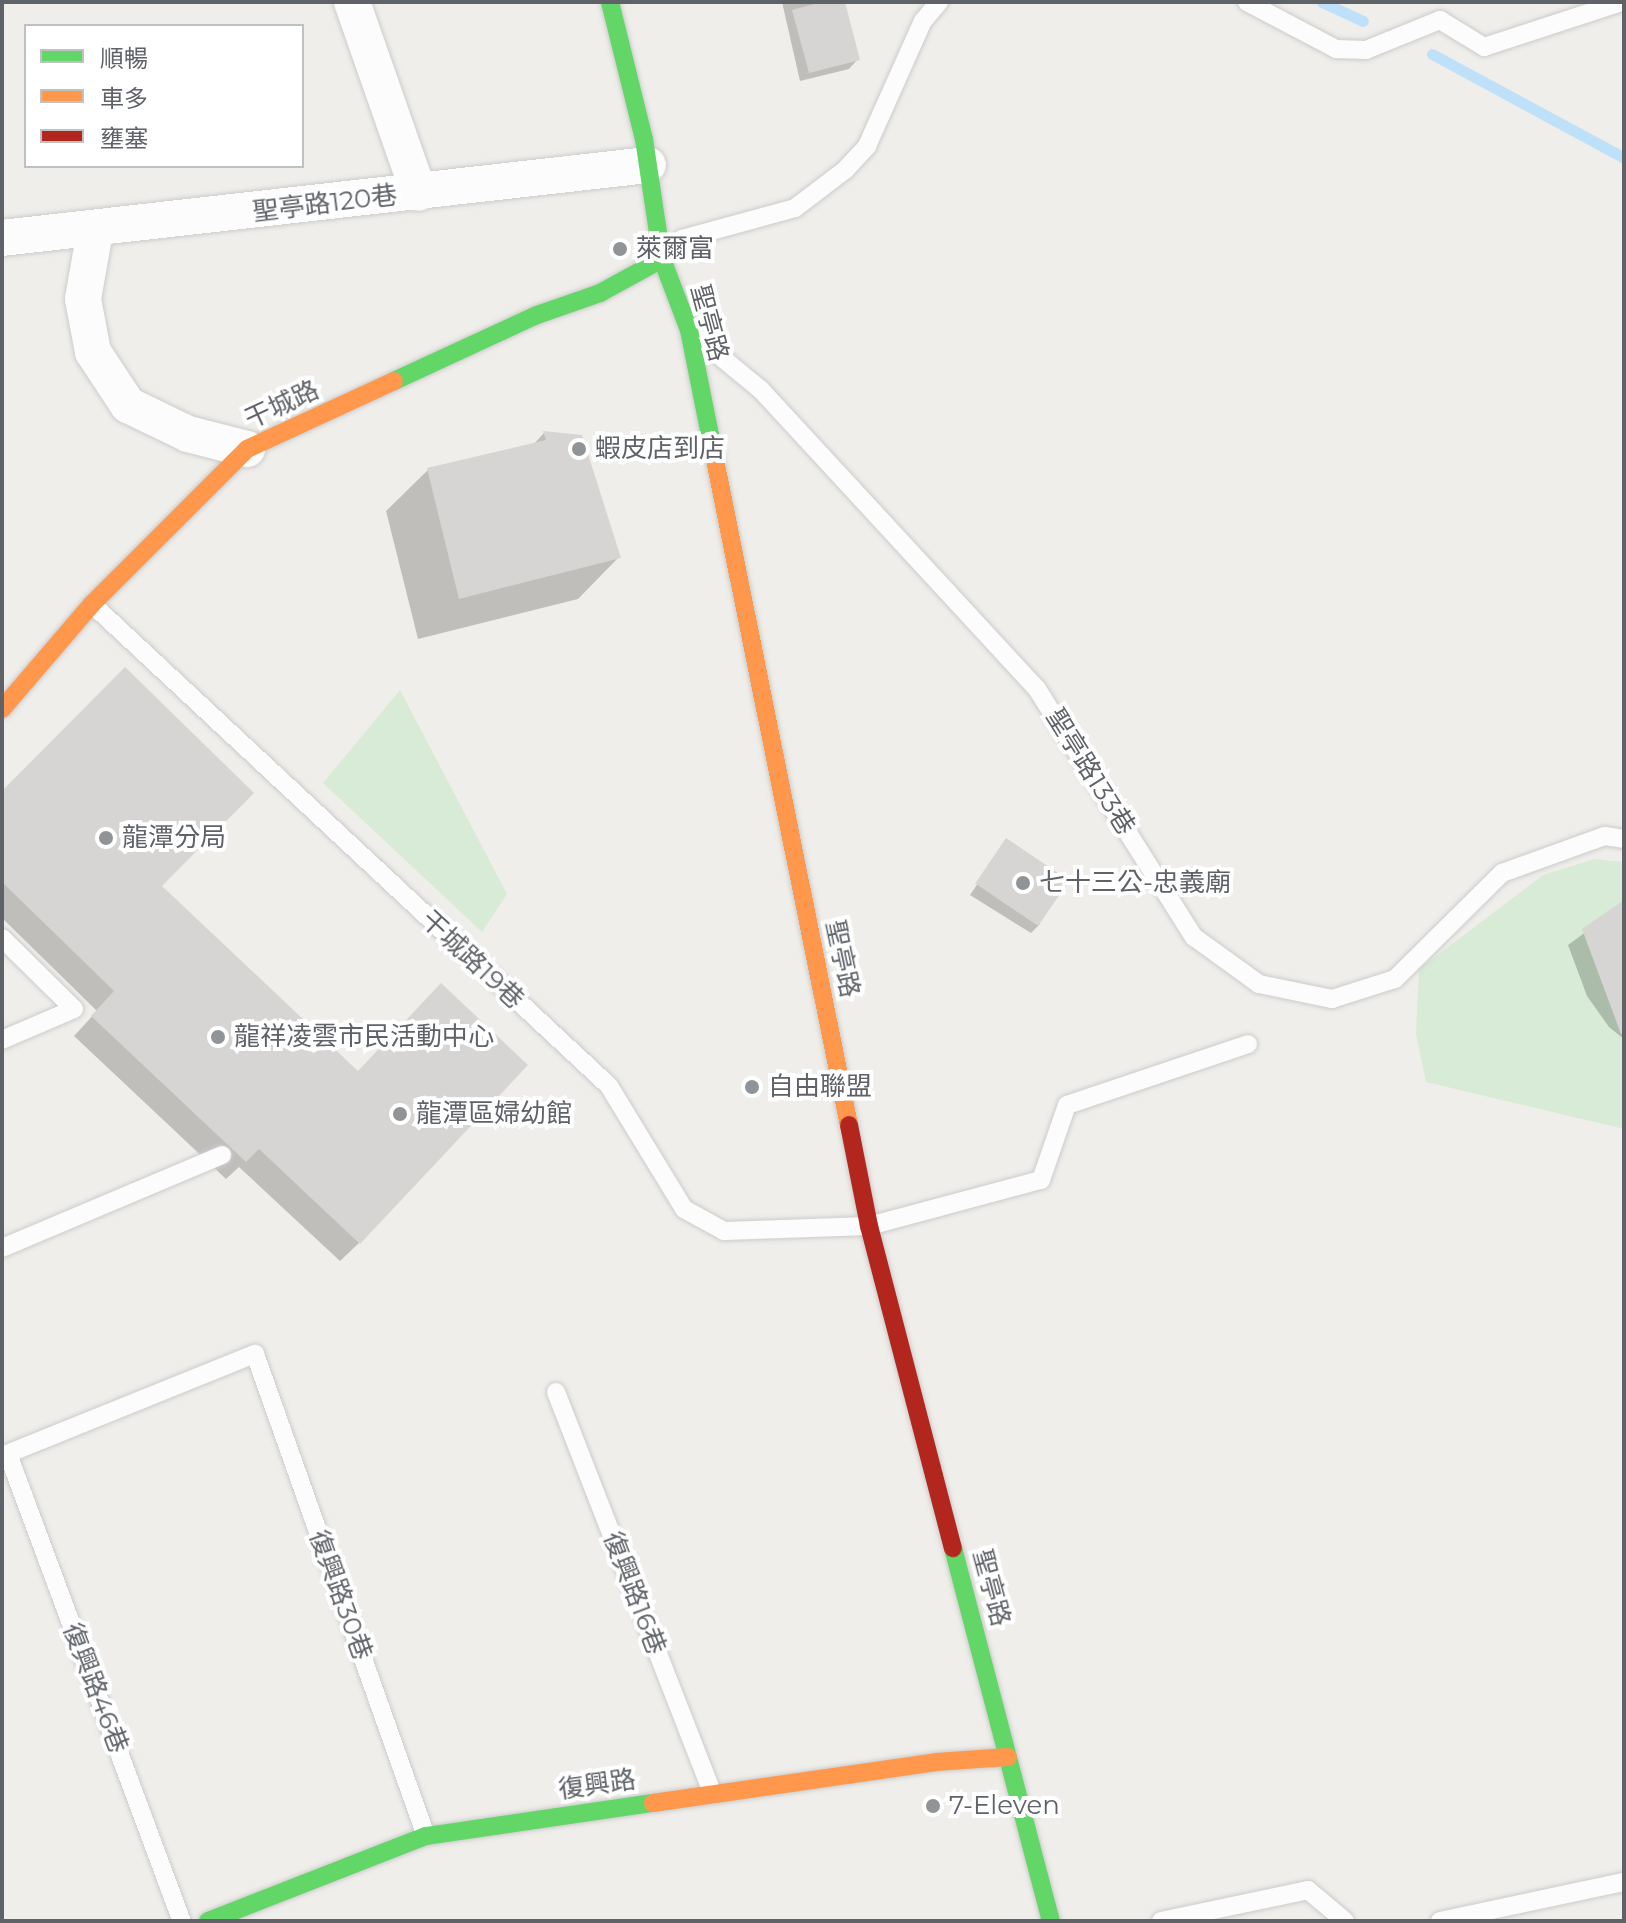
<!DOCTYPE html>
<html>
<head>
<meta charset="utf-8">
<style>
  body { margin:0 }
  #map { position:relative; width:1626px; height:1923px; overflow:hidden; background:#efeeea; font-family:Montserrat,"Noto Sans TC",sans-serif }
  div>[style] { position:absolute }
  .green>* { inset:0; background:#d8ebd6 }
  .shadow>* { inset:0; background:#0003 }
  .stream>* { height:11px; margin:-5.5px; padding:0 5.5px; transform-origin:5.5px; border-radius:5.5px; background:#bfe0f9 }
  .building>* { inset:0; background:#d6d5d3; transform-origin:0 0 }
  .roads { filter:drop-shadow(0 0 2px #cbcccc) drop-shadow(0 0 2px #cbcccc) }
  .lane>* { height:18px; margin:-9px; padding:0 9px; transform-origin:9px; border-radius:9px; background:#fdfcfc }
  .street>* { height:36px; margin:-18px; padding:0 18px; transform-origin:18px; border-radius:18px; background:#fdfcfc }
  .fast>* { height:18px; margin:-9px; padding:0 9px; transform-origin:9px; border-radius:9px; background:#63d668 }
  .slow>* { height:18px; margin:-9px; padding:0 9px; transform-origin:9px; border-radius:9px; background:#ff974d }
  .jam>* { height:18px; margin:-9px; padding:0 9px; transform-origin:9px; border-radius:9px; background:#b3261e }
  .dots>* { width:22px; height:22px; translate:-50% -50%; box-sizing:border-box; border:4px solid #fff; border-radius:50% }
  span { translate:-50% -50%; white-space:nowrap; text-align:center; line-height:1.15; -webkit-text-stroke:8px #fff; paint-order:stroke }
  .street-label { font-size:26px; color:#5f6368 }
  .poi-label { font-size:26px; color:#5f6368 }
  .left { translate:0 -50%; text-align:left }
  .frame { position:absolute; inset:0; border:4px solid #5f6368; pointer-events:none }
  .legend { position:absolute; left:24px; top:24px; width:280px; height:144px; box-sizing:border-box; background:#fff; border:2px solid #bfc1c3; margin:0; padding:10px 14px; list-style:none; font-size:24px; color:#5f6368 }
  .legend li { display:flex; align-items:center; gap:16px; height:40px }
  .legend b { width:40px; border:2px solid #bfc1c3 }
</style>
</head>
<body>
<div id="map">
  <div class="green">
    <div style="clip-path:polygon(400px 690px,507px 894px,482px 932px,323px 783px)"></div>
    <div style="clip-path:polygon(1594px 859px,1624px 862px,1624px 1129px,1426px 1082px,1416px 1034px,1419px 969px,1543px 875px)"></div>
  </div>
  <div class="shadow">
    <div style="clip-path:polygon(782px 2px,843px 2px,858px 59px,849px 69px,800px 81px)"></div>
    <div style="clip-path:polygon(544px 433px,619px 557px,578px 599px,418px 639px,386px 511px,428px 470px,533px 445px)"></div>
    <div style="clip-path:polygon(2px 794px,160px 886px,359px 1243px,340px 1261px,239px 1167px,226px 1179px,74px 1036px,97px 1011px,2px 918px)"></div>
    <div style="clip-path:polygon(1007px 840px,1040px 924px,1031px 933px,970px 895px)"></div>
    <div style="clip-path:polygon(1624px 904px,1624px 1039px,1609px 1027px,1587px 996px,1568px 945px)"></div>
  </div>
  <div class="stream">
    <div style="left:1322px;top:2px;width:45px;rotate:24.9deg"></div>
    <div style="left:1432px;top:54px;width:218px;rotate:28.4deg"></div>
  </div>
  <div class="building">
    <div style="clip-path:polygon(822px 2px,845px 2px,860px 60px,809px 73px,792px 10px)"></div>
    <div style="clip-path:polygon(543px 431px,582px 435px,621px 558px,459px 599px,427px 468px,546px 440px)"></div>
    <div style="clip-path:polygon(125px 667px,254px 793px,162px 886px,358px 1071px,441px 983px,528px 1065px,360px 1244px,259px 1149px,246px 1162px,91px 1016px,114px 991px,2px 882px,2px 791px)"></div>
    <div style="left:1006px;top:838px;width:76px;height:55px;rotate:34deg"></div>
    <div style="clip-path:polygon(1624px 900px,1624px 1034px,1621px 1034px,1582px 929px)"></div>
  </div>
  <div class="roads">
    <div class="lane">
      <div style="left:1247px;top:2px;width:101px;rotate:27.8deg"></div>
      <div style="left:1336px;top:49px;width:30px;rotate:2deg"></div>
      <div style="left:1366px;top:50px;width:80px;rotate:-22.1deg"></div>
      <div style="left:1440px;top:20px;width:52px;rotate:31.5deg"></div>
      <div style="left:1484px;top:47px;width:145px;rotate:-18.1deg"></div>
      <div style="left:666px;top:255px;width:23px;rotate:-45deg"></div>
      <div style="left:682px;top:239px;width:117px;rotate:-15.3deg"></div>
      <div style="left:795px;top:208px;width:63px;rotate:-37.2deg"></div>
      <div style="left:845px;top:170px;width:33px;rotate:-47deg"></div>
      <div style="left:867px;top:146px;width:137px;rotate:-65.9deg"></div>
      <div style="left:923px;top:21px;width:25px;rotate:-50deg"></div>
      <div style="left:699px;top:339px;width:80px;rotate:39.4deg"></div>
      <div style="left:761px;top:390px;width:407px;rotate:47.3deg"></div>
      <div style="left:1037px;top:689px;width:294px;rotate:57.7deg"></div>
      <div style="left:1194px;top:937px;width:80px;rotate:35.9deg"></div>
      <div style="left:1259px;top:984px;width:75px;rotate:11.6deg"></div>
      <div style="left:1332px;top:999px;width:66px;rotate:-17.6deg"></div>
      <div style="left:1395px;top:979px;width:151px;rotate:-44.7deg"></div>
      <div style="left:1502px;top:873px;width:109px;rotate:-19.8deg"></div>
      <div style="left:1605px;top:836px;width:19px;rotate:9deg"></div>
      <div style="left:92px;top:604px;width:707px;rotate:42.99deg"></div>
      <div style="left:609px;top:1086px;width:144px;rotate:58.6deg"></div>
      <div style="left:684px;top:1209px;width:46px;rotate:28.8deg"></div>
      <div style="left:724px;top:1231px;width:145px;rotate:-2deg"></div>
      <div style="left:869px;top:1226px;width:178px;rotate:-15deg"></div>
      <div style="left:1041px;top:1180px;width:79px;rotate:-70.9deg"></div>
      <div style="left:1067px;top:1105px;width:191px;rotate:-18.6deg"></div>
      <div style="left:2px;top:938px;width:101px;rotate:44.6deg"></div>
      <div style="left:74px;top:1009px;width:78px;rotate:156.7deg"></div>
      <div style="left:2px;top:1248px;width:239px;rotate:-22.9deg"></div>
      <div style="left:556px;top:1392px;width:432px;rotate:68.7deg"></div>
      <div style="left:8px;top:1454px;width:498px;rotate:69.6deg"></div>
      <div style="left:2px;top:1456px;width:273px;rotate:-22deg"></div>
      <div style="left:255px;top:1354px;width:511px;rotate:70.47deg"></div>
      <div style="left:1161px;top:1921px;width:150px;rotate:-11.9deg"></div>
      <div style="left:1308px;top:1890px;width:48px;rotate:40deg"></div>
      <div style="left:1440px;top:1921px;width:188px;rotate:-12deg"></div>
    </div>
    <div class="street">
      <div style="left:352px;top:2px;width:202px;rotate:70.7deg"></div>
      <div style="left:95px;top:231px;width:69px;rotate:100deg"></div>
      <div style="left:83px;top:299px;width:54px;rotate:79.3deg"></div>
      <div style="left:93px;top:352px;width:64px;rotate:56.6deg"></div>
      <div style="left:128px;top:405px;width:67px;rotate:25.8deg"></div>
      <div style="left:188px;top:434px;width:61px;rotate:14.3deg"></div>
      <div style="left:2px;top:238px;width:650px;rotate:-6.45deg"></div>
    </div>
    <div class="fast">
      <div style="left:610px;top:2px;width:141px;rotate:76.1deg"></div>
      <div style="left:644px;top:139px;width:121px;rotate:81.5deg"></div>
      <div style="left:662px;top:259px;width:76px;rotate:69.2deg"></div>
      <div style="left:689px;top:330px;width:122px;rotate:78.7deg"></div>
      <div style="left:394px;top:381px;width:157px;rotate:-24.8deg"></div>
      <div style="left:537px;top:315px;width:67px;rotate:-19.2deg"></div>
      <div style="left:600px;top:293px;width:71px;rotate:-28.7deg"></div>
      <div style="left:953px;top:1548px;width:386px;rotate:75.3deg"></div>
      <div style="left:208px;top:1921px;width:234px;rotate:-21.3deg"></div>
      <div style="left:426px;top:1836px;width:229px;rotate:-8.3deg"></div>
    </div>
    <div class="slow">
      <div style="left:713px;top:450px;width:689px;rotate:78.61deg"></div>
      <div style="left:2px;top:709px;width:138px;rotate:-49.4deg"></div>
      <div style="left:92px;top:604px;width:219px;rotate:-45deg"></div>
      <div style="left:247px;top:449px;width:162px;rotate:-24.8deg"></div>
      <div style="left:653px;top:1803px;width:286px;rotate:-8.2deg"></div>
      <div style="left:936px;top:1762px;width:72px;rotate:-4deg"></div>
    </div>
    <div class="jam">
      <div style="left:849px;top:1125px;width:103px;rotate:78.8deg"></div>
      <div style="left:869px;top:1226px;width:333px;rotate:75.4deg"></div>
    </div>
  </div>
  <div class="dots">
    <div style="left:620px;top:249px;background:#919496"></div>
    <div style="left:579px;top:449px;background:#919496"></div>
    <div style="left:106px;top:838px;background:#919496"></div>
    <div style="left:1023px;top:883px;background:#919496"></div>
    <div style="left:218px;top:1037px;background:#919496"></div>
    <div style="left:752px;top:1087px;background:#919496"></div>
    <div style="left:400px;top:1114px;background:#919496"></div>
    <div style="left:933px;top:1806px;background:#919496"></div>
  </div>
  <div class="street-label">
    <span style="left:325px;top:204px;rotate:-7deg">聖亭路120巷</span>
    <span style="left:709px;top:323px;rotate:75deg">聖亭路</span>
    <span style="left:282px;top:405px;rotate:-25deg">干城路</span>
    <span style="left:1090px;top:772px;rotate:58deg">聖亭路133巷</span>
    <span style="left:842px;top:959px;rotate:78deg">聖亭路</span>
    <span style="left:472px;top:960px;rotate:43deg">干城路19巷</span>
    <span style="left:991px;top:1588px;rotate:75deg">聖亭路</span>
    <span style="left:634px;top:1593px;rotate:69deg">復興路16巷</span>
    <span style="left:340px;top:1595px;rotate:70deg">復興路30巷</span>
    <span style="left:95px;top:1688px;rotate:69deg">復興路46巷</span>
    <span style="left:597px;top:1785px;rotate:-8deg">復興路</span>
  </div>
  <div class="poi-label">
    <span class="left" style="left:636px;top:249px">萊爾富</span>
    <span class="left" style="left:595px;top:449px">蝦皮店到店</span>
    <span class="left" style="left:122px;top:838px">龍潭分局</span>
    <span class="left" style="left:1039px;top:883px">七十三公-忠義廟</span>
    <span class="left" style="left:234px;top:1037px">龍祥凌雲市民活動中心</span>
    <span class="left" style="left:768px;top:1087px">自由聯盟</span>
    <span class="left" style="left:416px;top:1114px">龍潭區婦幼館</span>
    <span class="left" style="left:949px;top:1806px">7-Eleven</span>
  </div>
  <div class="frame"></div>
  <ul class="legend">
  <li><b style="height:10px;background:#63d668"></b>順暢</li>
  <li><b style="height:10px;background:#ff974d"></b>車多</li>
  <li><b style="height:10px;background:#b3261e"></b>壅塞</li>
  </ul>
</div>
</body>
</html>
